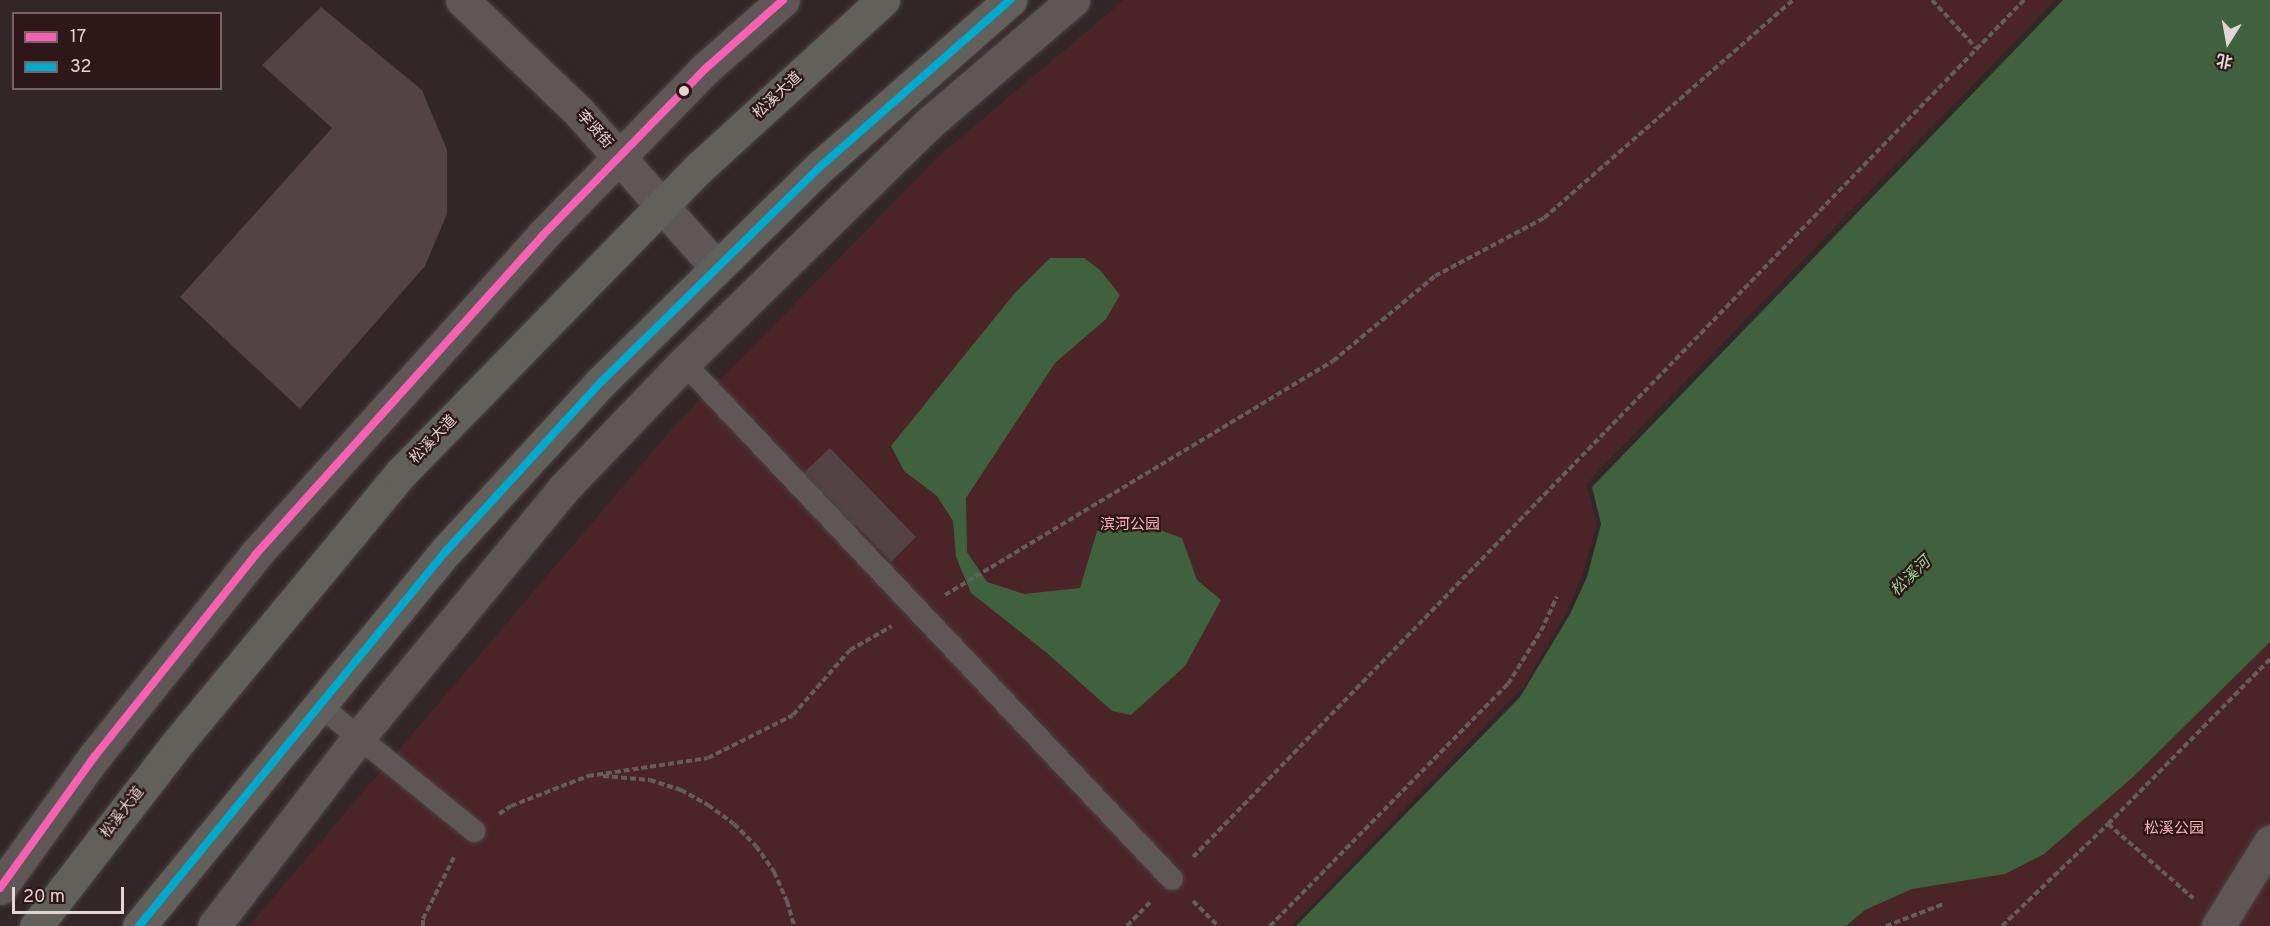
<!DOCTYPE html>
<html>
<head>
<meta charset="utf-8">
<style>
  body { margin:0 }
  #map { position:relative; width:2270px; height:926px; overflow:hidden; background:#322626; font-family:Overpass,"Noto Sans SC",sans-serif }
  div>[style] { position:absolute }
  .green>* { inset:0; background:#4b2428 }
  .water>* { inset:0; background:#3f613d }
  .building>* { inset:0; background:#534344 }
  .path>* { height:4px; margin-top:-2px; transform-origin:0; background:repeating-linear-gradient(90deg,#655c5c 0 6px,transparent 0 9px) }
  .roads { filter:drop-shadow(0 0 2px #4d4343) drop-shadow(0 0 2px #4d4343) }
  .service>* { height:22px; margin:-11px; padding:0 11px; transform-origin:11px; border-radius:11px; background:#5f5656 }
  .minor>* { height:33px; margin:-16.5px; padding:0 16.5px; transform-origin:16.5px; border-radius:16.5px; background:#5f5656 }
  .tertiary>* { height:33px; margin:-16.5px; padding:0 16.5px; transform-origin:16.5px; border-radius:16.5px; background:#5f5656 }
  .secondary>* { height:33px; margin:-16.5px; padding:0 16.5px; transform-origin:16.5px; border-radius:16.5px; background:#5e5756 }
  .trunk>* { height:33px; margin:-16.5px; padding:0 16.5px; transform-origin:16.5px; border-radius:16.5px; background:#62605b }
  .bus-1>* { height:8px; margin:-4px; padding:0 4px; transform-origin:4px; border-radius:4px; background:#f860b3 }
  .bus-2>* { height:8px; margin:-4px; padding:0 4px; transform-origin:4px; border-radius:4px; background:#00a9ce }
  .dots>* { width:16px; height:16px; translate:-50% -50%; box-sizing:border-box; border:3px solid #2d1719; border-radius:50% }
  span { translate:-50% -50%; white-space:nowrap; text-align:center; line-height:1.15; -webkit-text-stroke:4.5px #2d1719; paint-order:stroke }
  .street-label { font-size:15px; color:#e4d4d4 }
  .park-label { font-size:15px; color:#fdb4b8 }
  .water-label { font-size:16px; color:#97d394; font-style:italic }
  .legend { position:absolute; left:12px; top:12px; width:210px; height:78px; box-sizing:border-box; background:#2d1719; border:2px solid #766364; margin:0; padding:8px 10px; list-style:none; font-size:18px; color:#e4d4d4 }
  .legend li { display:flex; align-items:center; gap:12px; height:30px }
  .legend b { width:30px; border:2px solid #766364 }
  .north { position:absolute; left:2198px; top:12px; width:60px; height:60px; -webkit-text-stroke:4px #2d1719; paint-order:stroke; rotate:191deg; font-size:16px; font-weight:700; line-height:24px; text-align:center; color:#e4d4d4 }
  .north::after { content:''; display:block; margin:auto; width:21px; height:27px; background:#e4d4d4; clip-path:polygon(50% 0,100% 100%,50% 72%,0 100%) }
  .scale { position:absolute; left:12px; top:887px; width:112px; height:27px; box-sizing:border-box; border:3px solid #e4d4d4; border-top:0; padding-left:8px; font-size:18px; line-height:21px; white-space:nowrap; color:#e4d4d4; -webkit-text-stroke:4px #2d1719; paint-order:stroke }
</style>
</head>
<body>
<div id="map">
  <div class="green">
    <div style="clip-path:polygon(1124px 0,2055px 0,1586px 484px,1597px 524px,1582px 576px,1567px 611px,1523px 687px,1291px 926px,249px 926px,671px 430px,940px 155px)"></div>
    <div style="clip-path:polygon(2270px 580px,2270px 926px,1767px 926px)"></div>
  </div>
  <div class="water">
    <div style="clip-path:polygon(2063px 0,2270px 0,2270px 642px,2133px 777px,2044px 854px,2005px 874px,1912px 889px,1865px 910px,1846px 926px,1296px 926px,1520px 697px,1570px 614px,1587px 577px,1601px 524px,1592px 487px)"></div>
    <div style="clip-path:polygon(1050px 258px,1084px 258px,1100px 270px,1120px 295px,1106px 319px,1055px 363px,966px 498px,967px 552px,987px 582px,1024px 594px,1080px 588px,1097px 531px,1126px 518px,1182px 538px,1197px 580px,1221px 600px,1185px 666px,1131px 715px,1112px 711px,1047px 653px,971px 593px,956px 557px,953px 521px,937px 496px,904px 471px,891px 446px,1014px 294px)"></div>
  </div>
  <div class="building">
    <div style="clip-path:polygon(321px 7px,422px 90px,447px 150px,447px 214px,425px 266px,300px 409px,180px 297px,332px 128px,262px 65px)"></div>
    <div style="clip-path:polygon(830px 448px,916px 537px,891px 562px,856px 525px,850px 530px,799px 477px)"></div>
  </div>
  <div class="path">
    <div style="left:1932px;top:0;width:65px;rotate:47.5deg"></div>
    <div style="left:945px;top:595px;width:453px;rotate:-31.1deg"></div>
    <div style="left:1333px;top:361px;width:133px;rotate:-39.8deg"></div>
    <div style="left:1435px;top:276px;width:123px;rotate:-28deg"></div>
    <div style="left:1544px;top:218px;width:331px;rotate:-41.2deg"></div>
    <div style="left:603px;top:776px;width:47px;rotate:4.9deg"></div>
    <div style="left:650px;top:780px;width:33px;rotate:18deg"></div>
    <div style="left:681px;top:790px;width:31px;rotate:29deg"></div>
    <div style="left:708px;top:805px;width:32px;rotate:36deg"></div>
    <div style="left:734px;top:824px;width:31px;rotate:45deg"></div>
    <div style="left:756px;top:846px;width:32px;rotate:55deg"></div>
    <div style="left:774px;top:872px;width:32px;rotate:66deg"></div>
    <div style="left:787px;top:901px;width:26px;rotate:74deg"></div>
    <div style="left:499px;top:814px;width:14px;rotate:-34deg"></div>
    <div style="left:511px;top:806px;width:83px;rotate:-21.3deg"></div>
    <div style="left:588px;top:776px;width:121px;rotate:-8.5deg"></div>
    <div style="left:708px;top:758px;width:95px;rotate:-26.8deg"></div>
    <div style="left:793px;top:715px;width:86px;rotate:-48.8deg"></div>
    <div style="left:850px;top:650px;width:48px;rotate:-29.7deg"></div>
    <div style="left:2108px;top:824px;width:113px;rotate:41deg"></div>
    <div style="left:1193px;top:857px;width:1194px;rotate:-45.88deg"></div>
    <div style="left:1193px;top:901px;width:35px;rotate:45deg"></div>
    <div style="left:423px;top:926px;width:7px;rotate:-90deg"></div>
    <div style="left:423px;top:919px;width:72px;rotate:-63.4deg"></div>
    <div style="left:1127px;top:926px;width:35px;rotate:-46deg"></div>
    <div style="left:1270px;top:926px;width:339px;rotate:-45.5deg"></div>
    <div style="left:1508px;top:684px;width:62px;rotate:-58.1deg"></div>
    <div style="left:1541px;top:631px;width:38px;rotate:-65deg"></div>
    <div style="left:1886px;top:926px;width:62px;rotate:-20.8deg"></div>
    <div style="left:2002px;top:926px;width:147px;rotate:-43.9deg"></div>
    <div style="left:2108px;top:824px;width:231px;rotate:-45.5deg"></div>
  </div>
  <div class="roads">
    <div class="service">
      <div style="left:684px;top:363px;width:710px;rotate:46.6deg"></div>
      <div style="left:319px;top:705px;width:200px;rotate:39.1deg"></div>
    </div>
    <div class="minor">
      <div style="left:2218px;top:926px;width:99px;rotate:-58.2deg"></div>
    </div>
    <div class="tertiary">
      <div style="left:462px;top:0;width:162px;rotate:43.7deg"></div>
      <div style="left:579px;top:112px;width:208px;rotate:48.5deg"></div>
    </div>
    <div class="secondary">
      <div style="left:0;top:888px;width:163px;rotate:-54.3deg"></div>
      <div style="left:95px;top:756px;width:258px;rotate:-51.4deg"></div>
      <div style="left:256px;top:554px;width:429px;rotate:-48deg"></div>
      <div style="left:543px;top:235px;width:232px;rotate:-45.7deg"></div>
      <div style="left:705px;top:69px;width:104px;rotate:-41.5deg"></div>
      <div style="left:214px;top:926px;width:237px;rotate:-52.5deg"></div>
      <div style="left:358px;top:738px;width:324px;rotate:-50.5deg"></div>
      <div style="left:564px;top:488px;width:173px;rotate:-46.2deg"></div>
      <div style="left:684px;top:363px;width:342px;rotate:-44.4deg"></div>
      <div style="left:928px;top:124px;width:191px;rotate:-40.5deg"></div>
    </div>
    <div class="trunk">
      <div style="left:36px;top:926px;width:235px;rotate:-52.3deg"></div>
      <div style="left:180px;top:740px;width:347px;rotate:-50.4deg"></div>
      <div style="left:401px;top:473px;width:428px;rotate:-45.7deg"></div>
      <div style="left:700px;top:167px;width:248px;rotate:-42.4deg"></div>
      <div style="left:139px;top:926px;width:486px;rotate:-50.7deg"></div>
      <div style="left:447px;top:550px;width:229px;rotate:-47.5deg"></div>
      <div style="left:602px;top:381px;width:307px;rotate:-44.5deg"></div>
      <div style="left:821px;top:166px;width:252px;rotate:-41.3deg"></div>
    </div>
  </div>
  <div class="bus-1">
    <div style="left:0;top:888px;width:163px;rotate:-54.3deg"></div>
    <div style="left:95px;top:756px;width:258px;rotate:-51.4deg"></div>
    <div style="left:256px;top:554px;width:429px;rotate:-48deg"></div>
    <div style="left:543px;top:235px;width:232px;rotate:-45.7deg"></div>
    <div style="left:705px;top:69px;width:104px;rotate:-41.5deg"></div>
  </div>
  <div class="bus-2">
    <div style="left:139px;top:926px;width:486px;rotate:-50.7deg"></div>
    <div style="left:447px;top:550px;width:229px;rotate:-47.5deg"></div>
    <div style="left:602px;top:381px;width:307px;rotate:-44.5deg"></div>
    <div style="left:821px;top:166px;width:252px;rotate:-41.3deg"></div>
  </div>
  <div class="dots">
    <div style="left:684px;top:91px;background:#e4d4d4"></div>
  </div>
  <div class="street-label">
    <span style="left:778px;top:96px;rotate:-43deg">松溪大道</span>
    <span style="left:594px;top:130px;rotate:48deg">李贤街</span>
    <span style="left:434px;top:440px;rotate:-46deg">松溪大道</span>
    <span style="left:123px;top:813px;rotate:-52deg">松溪大道</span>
  </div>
  <div class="park-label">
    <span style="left:1130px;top:526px">滨河公园</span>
    <span style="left:2174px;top:830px">松溪公园</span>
  </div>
  <div class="water-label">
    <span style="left:1911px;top:577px;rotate:-44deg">松溪河</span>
  </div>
  <ul class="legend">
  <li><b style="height:8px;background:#f860b3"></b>17</li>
  <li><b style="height:8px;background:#00a9ce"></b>32</li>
  </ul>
  <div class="north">北</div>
  <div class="scale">20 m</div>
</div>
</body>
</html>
